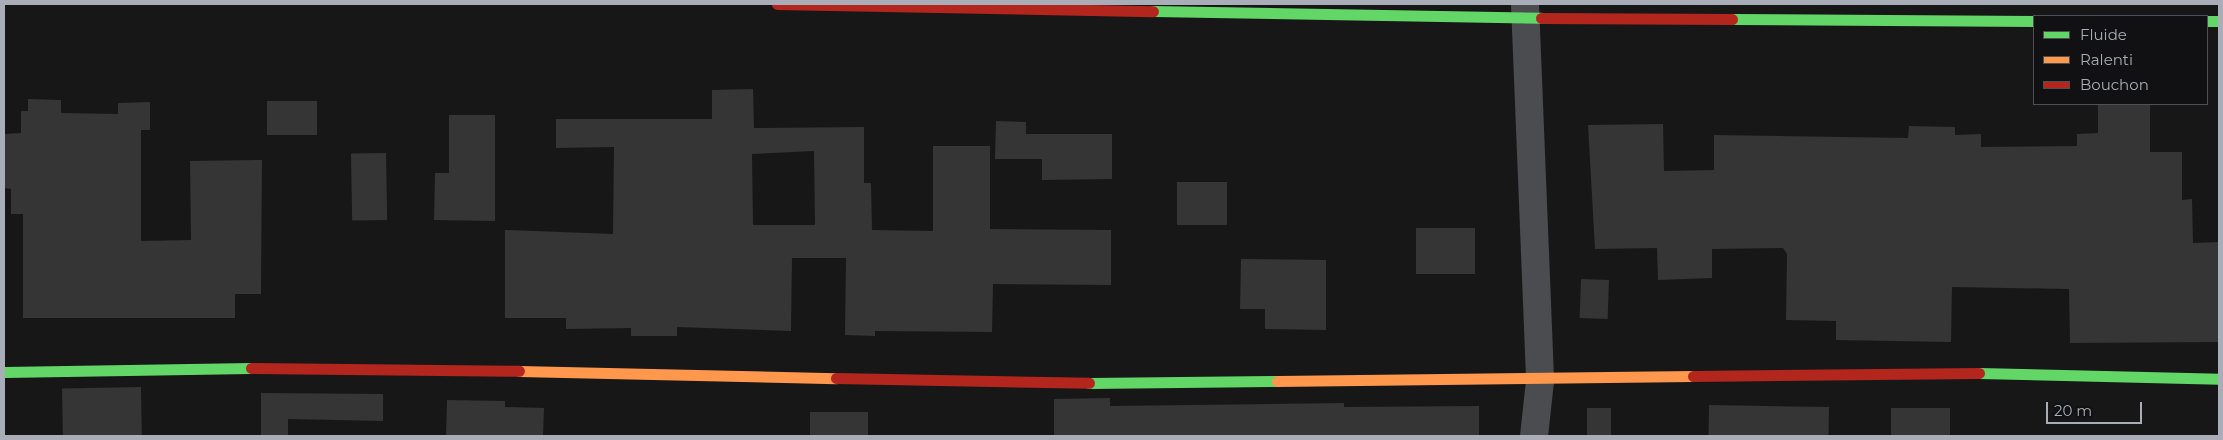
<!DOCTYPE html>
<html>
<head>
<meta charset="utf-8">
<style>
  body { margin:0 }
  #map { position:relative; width:2223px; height:440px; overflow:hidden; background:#171717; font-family:Montserrat,sans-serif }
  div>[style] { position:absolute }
  .building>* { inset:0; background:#353536; transform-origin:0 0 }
  .street>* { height:28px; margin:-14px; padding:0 14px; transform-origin:14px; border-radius:14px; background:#4b4c50 }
  .fast>* { height:11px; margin:-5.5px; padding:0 5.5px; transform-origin:5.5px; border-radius:5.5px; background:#63d668 }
  .slow>* { height:11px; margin:-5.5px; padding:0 5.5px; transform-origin:5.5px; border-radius:5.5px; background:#ff974d }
  .jam>* { height:11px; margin:-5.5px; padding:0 5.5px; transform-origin:5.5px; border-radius:5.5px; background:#b3261e }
  span { translate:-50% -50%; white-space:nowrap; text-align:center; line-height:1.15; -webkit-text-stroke:4px #111113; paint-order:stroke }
  .frame { position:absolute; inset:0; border:5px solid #a8adb8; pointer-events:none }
  .legend { position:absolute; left:2033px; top:15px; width:175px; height:90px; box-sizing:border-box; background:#111113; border:1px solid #4d4f55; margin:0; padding:6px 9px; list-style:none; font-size:15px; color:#a8adb8 }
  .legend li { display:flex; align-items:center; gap:10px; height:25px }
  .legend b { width:25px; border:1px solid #4d4f55 }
  .scale { position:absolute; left:2046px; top:402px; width:96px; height:22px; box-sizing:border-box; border:2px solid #a8adb8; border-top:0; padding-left:6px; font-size:15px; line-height:18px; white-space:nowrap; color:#a8adb8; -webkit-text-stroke:4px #111113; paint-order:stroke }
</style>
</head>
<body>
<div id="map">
  <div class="building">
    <div style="clip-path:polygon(evenodd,753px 89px,754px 128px,864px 127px,864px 183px,871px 183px,872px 230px,933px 231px,933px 146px,990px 146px,990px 229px,1111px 230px,1111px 285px,993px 284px,992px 332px,875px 331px,875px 336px,845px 335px,846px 258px,792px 258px,791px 331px,677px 327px,677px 336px,631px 336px,631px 328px,566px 329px,566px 318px,505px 318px,505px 230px,613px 234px,614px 147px,556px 148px,556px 119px,712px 119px,712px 90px,753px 89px,814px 151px,815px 225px,753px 225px,752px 154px,814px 151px)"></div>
    <div style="clip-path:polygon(28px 99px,61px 100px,61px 113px,118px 114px,118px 103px,150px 102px,150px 130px,141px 130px,141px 241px,191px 240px,190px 161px,262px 160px,261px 294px,235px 294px,235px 318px,23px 318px,23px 214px,11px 214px,11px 189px,4px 188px,4px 134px,21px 133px,21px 111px,28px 111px)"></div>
    <div style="left:317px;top:101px;width:34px;height:50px;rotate:90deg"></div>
    <div style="clip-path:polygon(2098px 105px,2150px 105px,2150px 152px,2182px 152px,2182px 200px,2192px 199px,2193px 243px,2219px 242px,2219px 342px,2070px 343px,2069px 289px,1952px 287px,1951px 342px,1836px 340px,1836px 321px,1786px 320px,1787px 254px,1783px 248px,1712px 249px,1712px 278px,1658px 280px,1657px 248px,1595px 249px,1588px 125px,1663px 124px,1664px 171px,1714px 170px,1714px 135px,1908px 138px,1909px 126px,1955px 127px,1955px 135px,1981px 134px,1981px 147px,2077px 146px,2077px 134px,2098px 133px)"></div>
    <div style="clip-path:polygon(449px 115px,495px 115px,495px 221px,434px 220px,435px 173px,449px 173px)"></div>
    <div style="clip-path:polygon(996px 121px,1026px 122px,1026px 134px,1112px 134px,1112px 179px,1042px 180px,1042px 159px,995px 159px)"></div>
    <div style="left:386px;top:153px;width:67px;height:35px;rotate:89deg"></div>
    <div style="left:1227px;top:182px;width:43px;height:50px;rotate:90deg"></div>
    <div style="left:1475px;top:228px;width:46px;height:59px;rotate:90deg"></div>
    <div style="clip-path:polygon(1241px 259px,1326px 260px,1326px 330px,1265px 329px,1265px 309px,1240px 309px)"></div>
    <div style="left:1581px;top:279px;width:28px;height:39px;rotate:2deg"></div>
    <div style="left:141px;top:387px;width:49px;height:79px;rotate:89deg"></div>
    <div style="clip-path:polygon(261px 393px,383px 394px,383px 421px,288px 419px,288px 436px,261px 436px)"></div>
    <div style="clip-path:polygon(1110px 398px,1110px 406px,1344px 403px,1344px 407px,1479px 406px,1479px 436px,1054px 436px,1054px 399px)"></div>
    <div style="clip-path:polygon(447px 400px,505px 401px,505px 407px,544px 408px,543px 436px,446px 436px)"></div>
    <div style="left:1709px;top:405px;width:120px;height:31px;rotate:1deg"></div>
    <div style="left:1587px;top:408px;width:24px;height:28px"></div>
    <div style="left:1891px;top:408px;width:59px;height:28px"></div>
    <div style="left:810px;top:412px;width:58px;height:24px"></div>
  </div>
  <div class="street">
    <div style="left:1525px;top:4px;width:377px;rotate:87.7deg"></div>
    <div style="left:1540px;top:381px;width:55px;rotate:96.2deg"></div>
  </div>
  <div class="fast">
    <div style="left:1153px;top:11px;width:388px;rotate:1deg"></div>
    <div style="left:1732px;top:19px;width:302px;rotate:0.4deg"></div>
    <div style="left:2207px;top:21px;width:12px"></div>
    <div style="left:4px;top:372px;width:247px;rotate:-0.9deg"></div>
    <div style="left:1979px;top:373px;width:240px;rotate:1.4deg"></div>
    <div style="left:1089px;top:383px;width:188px;rotate:-0.6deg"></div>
  </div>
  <div class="slow">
    <div style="left:519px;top:371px;width:317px;rotate:1.3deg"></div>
    <div style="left:1277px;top:381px;width:416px;rotate:-0.7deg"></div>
  </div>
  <div class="jam">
    <div style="left:777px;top:4px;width:376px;rotate:1.1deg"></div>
    <div style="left:1541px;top:18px;width:191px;rotate:0.3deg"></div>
    <div style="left:251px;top:368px;width:268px;rotate:0.6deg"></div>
    <div style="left:1693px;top:376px;width:286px;rotate:-0.6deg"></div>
    <div style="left:836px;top:378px;width:253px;rotate:1.1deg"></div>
  </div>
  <div class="frame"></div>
  <ul class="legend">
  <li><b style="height:6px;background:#63d668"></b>Fluide</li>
  <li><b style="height:6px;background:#ff974d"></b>Ralenti</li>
  <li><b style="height:6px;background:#b3261e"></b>Bouchon</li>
  </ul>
  <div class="scale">20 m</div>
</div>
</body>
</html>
